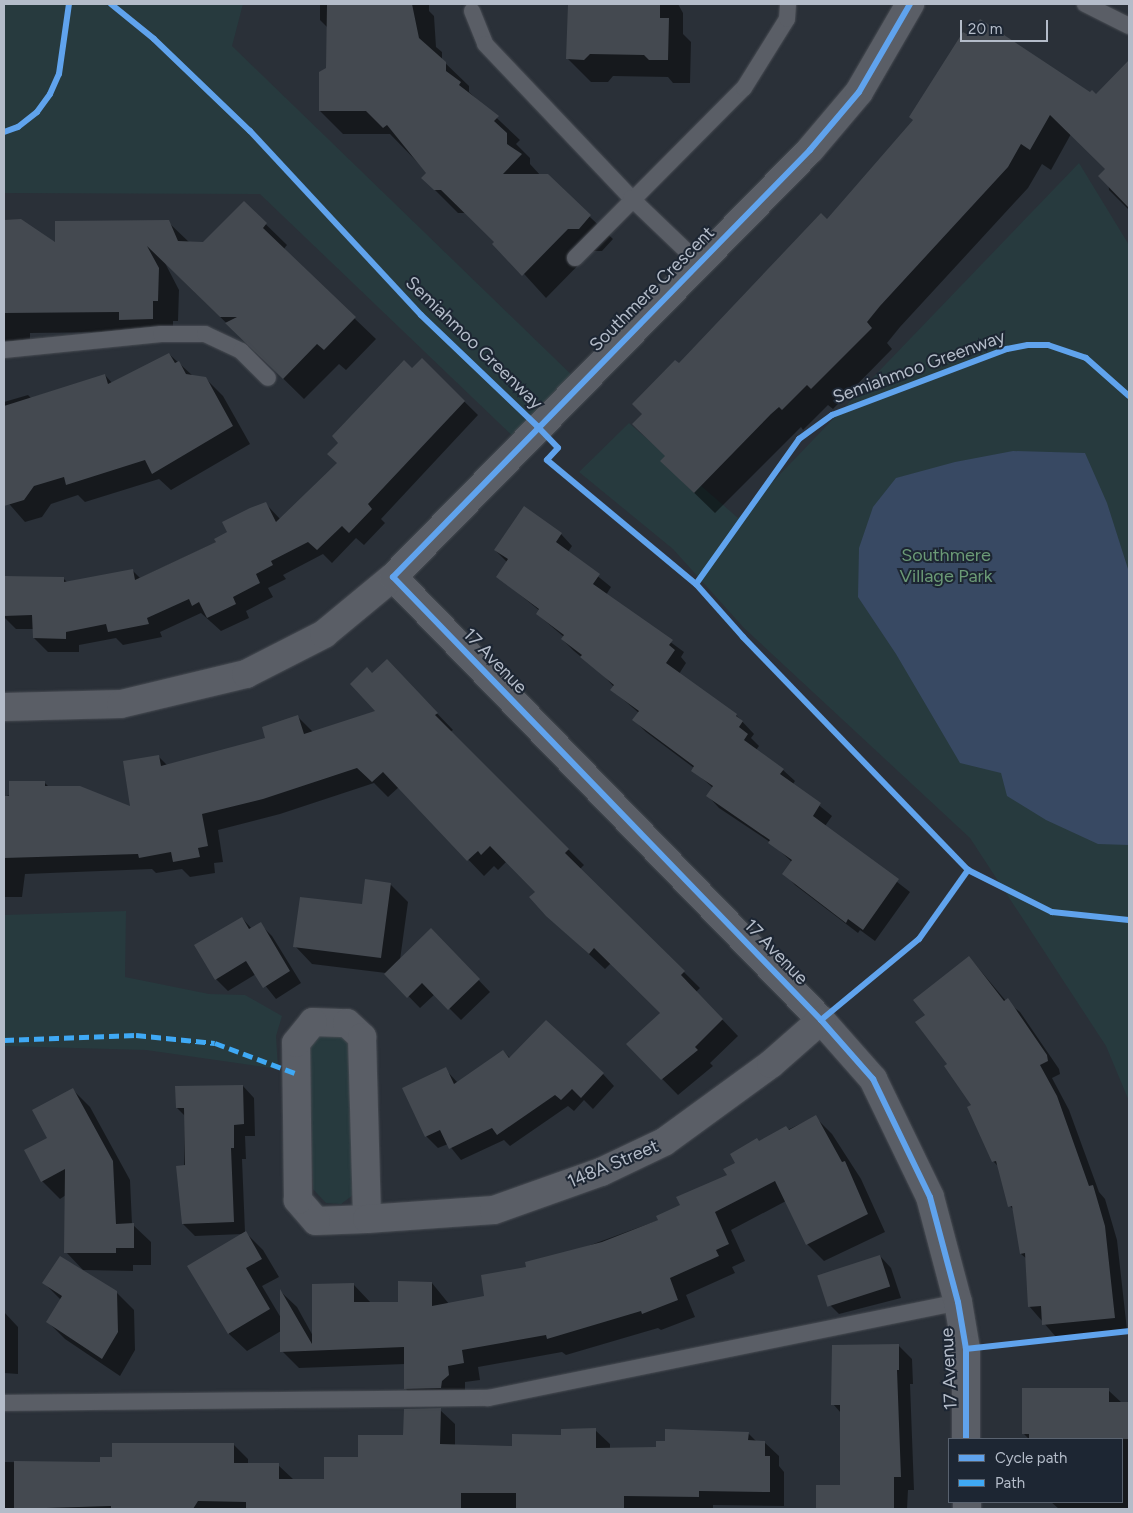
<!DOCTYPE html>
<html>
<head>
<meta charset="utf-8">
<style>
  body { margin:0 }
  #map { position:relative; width:1133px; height:1513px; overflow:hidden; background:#2a3038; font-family:Figtree,sans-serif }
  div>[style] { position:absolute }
  .green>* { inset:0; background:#273a3e }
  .water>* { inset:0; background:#384963 }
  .shadow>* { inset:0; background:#0007 }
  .building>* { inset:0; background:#444950; transform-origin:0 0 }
  .roads { filter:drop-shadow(0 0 1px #484c53) drop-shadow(0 0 1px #484c53) }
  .lane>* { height:16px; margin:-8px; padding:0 8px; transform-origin:8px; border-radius:8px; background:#5a5e66 }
  .street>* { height:28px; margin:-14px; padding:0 14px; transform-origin:14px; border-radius:14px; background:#5a5e66 }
  .quiet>* { height:5px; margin-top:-2.5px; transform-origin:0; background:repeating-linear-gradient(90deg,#3fa9f5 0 10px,transparent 0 15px) }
  .cycleway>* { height:6px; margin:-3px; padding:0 3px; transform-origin:3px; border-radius:3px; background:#60a3ed }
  span { translate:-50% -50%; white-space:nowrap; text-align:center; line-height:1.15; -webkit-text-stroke:4px #1d2633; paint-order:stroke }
  .street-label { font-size:18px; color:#b4bcc9 }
  .park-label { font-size:18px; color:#6b9a76 }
  .frame { position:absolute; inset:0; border:5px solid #b4bcc9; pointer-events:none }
  .legend { position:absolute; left:948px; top:1438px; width:175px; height:65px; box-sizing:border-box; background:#1d2633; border:1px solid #59626f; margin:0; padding:6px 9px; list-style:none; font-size:15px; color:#b4bcc9 }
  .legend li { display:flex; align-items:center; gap:10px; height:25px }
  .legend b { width:25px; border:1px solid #59626f }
  .scale { position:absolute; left:960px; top:20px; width:88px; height:22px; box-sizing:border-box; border:2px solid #b4bcc9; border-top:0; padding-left:6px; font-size:15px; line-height:18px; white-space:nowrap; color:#b4bcc9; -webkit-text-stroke:4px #1d2633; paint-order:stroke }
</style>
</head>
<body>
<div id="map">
  <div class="green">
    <div style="clip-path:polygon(4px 4px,243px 4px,232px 46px,580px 383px,521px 444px,260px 194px,4px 193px)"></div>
    <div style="clip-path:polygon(1079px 163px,1129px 245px,1129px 1101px,1106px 1046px,970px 838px,744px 628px,673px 549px,579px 472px,629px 423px,738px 518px)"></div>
    <div style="clip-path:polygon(126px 911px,125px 977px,209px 994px,245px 995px,282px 1016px,276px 1036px,278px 1069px,146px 1050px,4px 1046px,4px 915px)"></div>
    <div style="clip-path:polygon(313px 1035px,349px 1035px,353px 1195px,341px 1204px,326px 1203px,313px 1189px,309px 1045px)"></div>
  </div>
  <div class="water">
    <div style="clip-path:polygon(1013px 451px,1085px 453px,1107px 503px,1129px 572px,1129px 845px,1098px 844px,1046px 820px,1007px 796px,1001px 773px,960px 763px,896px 654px,858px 597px,859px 548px,873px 507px,896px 478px,955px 462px)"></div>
  </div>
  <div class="shadow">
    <div style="clip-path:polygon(320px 4px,429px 4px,429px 11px,434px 16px,436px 47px,442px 52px,442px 60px,469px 86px,469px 92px,520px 140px,516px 144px,530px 158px,530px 164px,541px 176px,547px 176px,613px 239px,602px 251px,592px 251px,546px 298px,495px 242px,465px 213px,458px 213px,423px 178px,428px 173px,390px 134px,343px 134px,320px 111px,327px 69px,328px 28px,320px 20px)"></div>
    <div style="clip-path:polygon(569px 4px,678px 4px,683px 13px,683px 34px,691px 42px,690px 83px,673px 83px,668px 77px,613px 76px,608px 82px,591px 82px,568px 59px)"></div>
    <div style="clip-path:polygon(1128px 63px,1129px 210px,1109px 190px,1107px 169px,1071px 134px,1051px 170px,1042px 164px,1028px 188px,900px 327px,887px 343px,892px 349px,833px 409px,828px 405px,803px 430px,801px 427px,715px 513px,682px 481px,644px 414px,679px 365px,827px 221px,1090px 94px,1096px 96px)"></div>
    <div style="clip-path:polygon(244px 203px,287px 245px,283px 250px,376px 339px,346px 370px,339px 364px,304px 399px,165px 263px,179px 290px,178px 321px,173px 321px,173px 340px,110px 332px,30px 333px,30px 341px,4px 341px,4px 221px,21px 221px,56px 244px,168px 222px,190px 243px,204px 243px)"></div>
    <div style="clip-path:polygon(169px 354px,193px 376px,205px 378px,223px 396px,250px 444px,171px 490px,159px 479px,85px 502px,78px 495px,51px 504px,42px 517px,25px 522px,4px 498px,4px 402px,28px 395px,31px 398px,105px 375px,112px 383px)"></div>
    <div style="clip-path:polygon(422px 360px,478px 415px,381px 519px,385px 523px,364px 545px,356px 538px,332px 563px,323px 554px,283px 575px,286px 579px,268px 588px,273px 597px,246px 611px,249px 618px,221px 631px,201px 613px,160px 632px,162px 637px,123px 645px,116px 638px,79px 645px,79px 652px,48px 652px,34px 638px,34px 629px,16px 629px,4px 617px,4px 577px,63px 578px,68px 583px,132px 570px,140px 578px,217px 542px,266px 504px,281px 520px,338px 463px)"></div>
    <div style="clip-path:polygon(561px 534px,572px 546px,568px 552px,611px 587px,606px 595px,684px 652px,681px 657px,686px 663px,679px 674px,736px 715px,754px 734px,751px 738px,759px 746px,756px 750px,783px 770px,795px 781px,793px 784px,832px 816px,825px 826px,910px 892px,875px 941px,860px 930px,858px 933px,795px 885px,784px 873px,792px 862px,770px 842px,719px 808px,708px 796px,713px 788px,693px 770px,694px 768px,646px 732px,634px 720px,639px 713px,612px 690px,614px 687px,602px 674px,574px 651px,562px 639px,564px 637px,537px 614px,540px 611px,498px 577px,507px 562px,495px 550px)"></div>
    <div style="clip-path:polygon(373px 675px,402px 677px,453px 730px,450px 732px,584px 865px,580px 869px,700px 988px,696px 992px,738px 1036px,710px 1063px,713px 1066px,678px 1095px,628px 1044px,661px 1013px,611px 963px,605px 969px,564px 931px,537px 892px,507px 861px,498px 870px,494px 866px,484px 876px,399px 787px,388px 797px,374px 783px,280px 814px,218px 830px,223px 862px,214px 863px,215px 873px,190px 877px,182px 869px,156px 873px,152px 869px,25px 874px,22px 897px,4px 897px,4px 797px,44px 782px,49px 787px,132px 808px,158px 756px,167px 765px,267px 739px,298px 717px,313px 732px,377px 711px)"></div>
    <div style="clip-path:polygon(390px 884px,408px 902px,400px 960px,431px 930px,490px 992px,461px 1020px,435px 994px,420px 1008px,386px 973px,312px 964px,295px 946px,363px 905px)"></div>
    <div style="clip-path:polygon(242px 918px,252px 929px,260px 924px,272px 936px,301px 983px,276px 999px,256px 974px,228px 991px,216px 979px)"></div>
    <div style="clip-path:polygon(969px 957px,1006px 1001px,1020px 1012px,1059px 1069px,1060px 1074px,1052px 1078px,1069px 1110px,1099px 1192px,1105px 1199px,1117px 1240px,1127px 1330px,1056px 1337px,1029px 1306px,1027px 1259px,1021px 1254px,1014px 1210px,1010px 1206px,999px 1167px,993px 1161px,972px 1106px,926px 1015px)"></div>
    <div style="clip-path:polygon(503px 1051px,511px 1059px,603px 1074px,614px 1086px,593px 1109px,584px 1100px,574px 1111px,568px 1106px,510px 1146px,504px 1140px,461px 1160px,448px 1144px,438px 1148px,426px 1136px,404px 1088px,445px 1069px,458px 1083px)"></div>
    <div style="clip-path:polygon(243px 1086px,254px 1098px,255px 1136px,245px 1136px,246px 1159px,242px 1159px,245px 1232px,263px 1250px,279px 1277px,262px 1286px,281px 1318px,281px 1292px,297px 1307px,313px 1336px,354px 1285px,371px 1303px,399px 1303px,432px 1283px,449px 1304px,485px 1297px,528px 1268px,659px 1220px,728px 1175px,760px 1143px,815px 1117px,832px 1134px,861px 1179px,885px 1232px,824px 1261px,807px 1244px,786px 1201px,731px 1230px,745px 1261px,732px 1267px,735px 1273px,686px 1295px,695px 1317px,661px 1330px,658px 1328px,566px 1355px,562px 1352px,478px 1367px,480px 1380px,465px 1382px,465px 1392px,422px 1405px,405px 1388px,405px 1364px,299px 1368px,282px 1351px,281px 1331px,247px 1351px,229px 1334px,189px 1266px,243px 1234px,195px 1236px,183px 1224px,185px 1116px,177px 1108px)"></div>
    <div style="clip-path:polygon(73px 1090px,90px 1107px,130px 1180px,132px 1224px,151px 1242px,151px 1265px,133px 1265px,133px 1271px,83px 1270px,66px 1252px,66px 1195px,60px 1199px,42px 1181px,49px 1138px)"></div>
    <div style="clip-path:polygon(880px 1256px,891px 1268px,901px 1298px,839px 1314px,827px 1302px)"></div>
    <div style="clip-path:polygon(44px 1283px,116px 1292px,134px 1310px,135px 1350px,120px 1376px,65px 1339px,47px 1321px,61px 1300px)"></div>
    <div style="clip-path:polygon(4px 1312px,18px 1327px,18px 1374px,4px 1373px)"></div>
    <div style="clip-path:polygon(898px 1345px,912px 1359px,913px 1384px,910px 1384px,914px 1490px,908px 1490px,907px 1509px,817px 1509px,817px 1486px,841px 1487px,841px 1413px,833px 1404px)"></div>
    <div style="clip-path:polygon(1108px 1390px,1122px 1403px,1129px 1403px,1129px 1509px,1059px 1509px,1051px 1502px,1122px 1502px,1122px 1439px,1029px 1439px,1024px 1434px)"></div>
    <div style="clip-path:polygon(440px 1410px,455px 1424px,455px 1445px,513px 1447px,595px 1430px,610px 1444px,610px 1449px,657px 1448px,748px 1433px,757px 1442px,764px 1442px,779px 1456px,779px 1466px,784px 1472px,784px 1506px,713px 1505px,713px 1509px,4px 1509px,4px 1462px,101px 1463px,234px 1445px,248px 1459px,248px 1465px,278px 1465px,293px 1479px,325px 1480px,404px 1436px)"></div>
  </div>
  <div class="building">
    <div style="clip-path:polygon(327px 4px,412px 4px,419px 38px,446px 62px,446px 71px,461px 82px,459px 85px,499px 116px,494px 121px,507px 133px,507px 144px,522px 154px,503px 174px,548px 174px,591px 215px,579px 229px,568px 229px,522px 276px,492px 244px,494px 242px,441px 190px,434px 190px,421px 178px,426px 173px,387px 125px,383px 128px,366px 111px,319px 111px,319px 72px,326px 68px)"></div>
    <div style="clip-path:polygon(568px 4px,660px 4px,660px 18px,669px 18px,668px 60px,649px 60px,644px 55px,590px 54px,584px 60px,566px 59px)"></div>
    <div style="clip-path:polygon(980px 19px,1090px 92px,1092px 90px,1096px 94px,1129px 60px,1129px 208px,1098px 176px,1105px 169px,1050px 115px,1030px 150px,1021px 144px,1008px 167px,880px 306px,867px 322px,872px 328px,811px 389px,807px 385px,782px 410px,779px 407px,771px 414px,694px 493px,660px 461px,665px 456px,632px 424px,642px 414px,632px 404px,675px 360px,679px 363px,821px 213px,827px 219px,913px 120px,909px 117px,963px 32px,970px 36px)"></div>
    <div style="clip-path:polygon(244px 201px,267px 223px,263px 228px,356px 317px,324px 350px,317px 344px,283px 379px,225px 323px,237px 317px,220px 317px,147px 246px,159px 268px,158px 301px,153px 301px,153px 319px,119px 320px,119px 312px,4px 313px,4px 220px,21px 219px,55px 242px,55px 221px,169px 220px,178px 241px,203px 242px)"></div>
    <div style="clip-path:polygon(169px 353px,175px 363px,179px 361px,186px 374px,206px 377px,233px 426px,152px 474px,145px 460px,66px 485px,64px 477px,34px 486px,24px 500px,4px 506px,4px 406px,105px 374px,108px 384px)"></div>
    <div style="clip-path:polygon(422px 358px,465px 401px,368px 504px,372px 509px,349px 533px,342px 526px,317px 550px,308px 542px,271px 561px,273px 565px,256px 574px,260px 583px,233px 597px,236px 604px,207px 618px,199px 602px,192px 606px,189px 599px,147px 618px,149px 624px,108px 632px,106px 624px,66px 632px,66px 639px,33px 638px,32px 615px,4px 616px,4px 576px,64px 577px,64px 582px,133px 569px,135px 580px,216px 542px,214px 539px,227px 532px,222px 522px,250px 508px,266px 502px,276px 522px,337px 463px,327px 454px,338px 443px,332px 436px,404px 360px,412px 368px)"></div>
    <div style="clip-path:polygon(524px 506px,562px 533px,556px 542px,600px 574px,593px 584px,673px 640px,669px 645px,675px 650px,666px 663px,737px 714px,736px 716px,743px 721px,739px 727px,748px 734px,744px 740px,784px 769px,780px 774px,821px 803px,813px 816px,899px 879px,863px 930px,848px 919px,846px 923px,782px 874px,792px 860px,768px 843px,770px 840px,706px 796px,713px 786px,691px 771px,694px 766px,632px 720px,639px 711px,610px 690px,614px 685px,580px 657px,582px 655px,561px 639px,564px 635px,536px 614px,539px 609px,496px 577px,508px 559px,494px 550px)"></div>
    <div style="clip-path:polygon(387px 659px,438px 713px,435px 715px,569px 849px,565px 853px,685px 971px,681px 975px,723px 1019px,695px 1047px,698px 1050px,661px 1080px,626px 1044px,660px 1013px,594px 948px,589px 954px,546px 916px,529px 897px,535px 892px,490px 846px,481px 855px,478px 851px,467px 861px,383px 772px,372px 782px,357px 768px,263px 799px,202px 814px,208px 846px,198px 848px,200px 857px,173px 862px,171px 852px,139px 858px,138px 854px,4px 858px,4px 796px,9px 796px,9px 781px,45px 781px,45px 786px,80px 786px,130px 806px,123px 761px,159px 755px,161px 766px,265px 738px,262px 727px,298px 715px,304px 734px,375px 711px,350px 684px,367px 667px,372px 673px)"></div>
    <div style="clip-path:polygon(365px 879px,391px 883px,381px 958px,293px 947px,300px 897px,362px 904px)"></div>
    <div style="clip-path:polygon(242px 917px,249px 929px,261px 922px,290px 971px,263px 988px,246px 961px,215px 980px,194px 945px)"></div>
    <div style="clip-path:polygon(431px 928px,480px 979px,448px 1010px,422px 983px,407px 998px,384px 974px)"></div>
    <div style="clip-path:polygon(969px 956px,1004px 1001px,1008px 998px,1047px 1055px,1048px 1061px,1040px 1065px,1057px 1096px,1089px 1186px,1093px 1185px,1105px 1226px,1115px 1318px,1042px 1325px,1041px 1306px,1028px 1307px,1025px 1253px,1020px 1254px,1012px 1206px,1008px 1207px,996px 1161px,992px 1162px,967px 1107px,971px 1105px,944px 1066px,947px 1064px,915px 1022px,925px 1015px,913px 1000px)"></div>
    <div style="clip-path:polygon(546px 1020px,604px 1073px,581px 1098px,572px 1089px,561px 1100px,555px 1095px,497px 1135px,492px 1128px,449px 1149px,440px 1130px,425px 1137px,402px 1088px,446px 1067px,454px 1084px,503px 1050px,509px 1058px)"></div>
    <div style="clip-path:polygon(243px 1085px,244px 1124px,234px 1125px,234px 1148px,231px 1148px,234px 1222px,182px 1224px,176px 1166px,185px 1165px,184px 1108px,176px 1108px,175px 1086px)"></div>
    <div style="clip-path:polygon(73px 1088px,113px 1161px,116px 1224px,134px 1223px,134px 1248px,116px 1248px,116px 1253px,64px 1253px,65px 1169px,41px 1182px,24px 1150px,47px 1138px,32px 1110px)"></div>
    <div style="clip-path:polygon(816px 1115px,842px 1162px,845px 1161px,868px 1214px,806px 1245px,775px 1181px,715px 1212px,729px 1244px,716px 1250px,719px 1256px,670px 1278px,678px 1300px,642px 1314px,641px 1311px,547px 1339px,546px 1335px,462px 1350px,464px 1363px,448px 1366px,449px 1375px,442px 1381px,441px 1388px,404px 1389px,404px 1347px,280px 1352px,280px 1289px,312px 1344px,312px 1284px,354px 1283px,354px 1302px,398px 1302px,398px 1281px,432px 1282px,432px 1306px,484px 1296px,481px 1275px,526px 1267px,525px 1262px,602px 1242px,658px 1220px,656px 1216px,680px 1205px,676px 1197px,727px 1175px,723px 1169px,735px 1163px,730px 1154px,757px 1138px,759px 1141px,786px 1126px,789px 1130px)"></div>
    <div style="clip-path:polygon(246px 1231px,262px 1259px,246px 1268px,270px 1309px,228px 1334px,187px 1266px)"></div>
    <div style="left:880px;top:1255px;width:33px;height:66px;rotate:72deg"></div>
    <div style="clip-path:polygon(60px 1256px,117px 1291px,118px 1332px,102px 1359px,46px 1322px,62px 1296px,42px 1283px)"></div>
    <div style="clip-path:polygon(899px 1344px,899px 1370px,897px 1370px,901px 1477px,894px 1477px,894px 1509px,816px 1509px,816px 1485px,840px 1485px,840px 1405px,831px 1405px,832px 1345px)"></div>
    <div style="clip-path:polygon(1022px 1388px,1109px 1388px,1109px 1402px,1129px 1402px,1129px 1439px,1029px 1439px,1029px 1434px,1022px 1434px)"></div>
    <div style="clip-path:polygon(441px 1408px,440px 1444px,512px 1446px,512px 1434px,561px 1435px,561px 1429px,596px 1428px,596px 1448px,656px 1447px,656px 1441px,665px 1441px,665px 1429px,749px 1432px,748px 1440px,765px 1441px,765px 1456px,770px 1456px,770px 1492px,699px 1491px,699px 1497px,624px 1496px,624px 1509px,516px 1509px,516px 1493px,461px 1493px,461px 1509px,246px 1509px,246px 1502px,198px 1501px,193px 1509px,111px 1509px,111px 1506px,14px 1509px,14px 1461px,100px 1462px,100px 1457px,112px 1457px,112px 1443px,234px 1443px,234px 1463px,279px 1463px,279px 1479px,324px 1479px,324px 1457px,358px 1457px,358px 1435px,403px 1435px,404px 1409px)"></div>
  </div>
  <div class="roads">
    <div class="lane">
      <div style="left:1085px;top:4px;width:49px;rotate:26.6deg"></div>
      <div style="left:472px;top:11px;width:35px;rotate:68deg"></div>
      <div style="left:485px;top:44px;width:212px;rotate:46.5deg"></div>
      <div style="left:631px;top:198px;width:94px;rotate:43.7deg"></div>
      <div style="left:575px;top:258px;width:240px;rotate:-45.2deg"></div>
      <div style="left:744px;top:88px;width:81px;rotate:-58.1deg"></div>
      <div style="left:787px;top:19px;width:15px;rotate:-86deg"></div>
      <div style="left:4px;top:350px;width:158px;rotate:-5.8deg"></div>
      <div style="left:161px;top:334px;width:44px"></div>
      <div style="left:205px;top:334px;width:40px;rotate:25deg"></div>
      <div style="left:241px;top:351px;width:38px;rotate:45deg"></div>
      <div style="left:4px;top:1403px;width:484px;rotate:-0.6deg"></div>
      <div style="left:488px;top:1398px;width:480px;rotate:-11.5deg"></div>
    </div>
    <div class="street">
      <div style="left:393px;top:577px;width:616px;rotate:45.99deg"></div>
      <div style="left:821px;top:1020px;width:79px;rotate:48.6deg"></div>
      <div style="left:873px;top:1079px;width:131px;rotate:64.2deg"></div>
      <div style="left:930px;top:1197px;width:109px;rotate:75.1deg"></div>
      <div style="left:958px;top:1302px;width:48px;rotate:80.3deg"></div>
      <div style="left:966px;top:1349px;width:90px;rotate:90deg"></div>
      <div style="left:4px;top:707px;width:117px;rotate:-1.5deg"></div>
      <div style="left:121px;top:704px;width:129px;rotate:-13.5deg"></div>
      <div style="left:246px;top:674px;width:88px;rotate:-27.1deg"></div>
      <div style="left:324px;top:634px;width:89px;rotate:-39.6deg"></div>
      <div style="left:393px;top:577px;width:597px;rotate:-45.68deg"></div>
      <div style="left:810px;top:150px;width:76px;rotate:-49.8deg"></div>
      <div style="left:859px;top:92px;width:102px;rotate:-59.9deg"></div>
      <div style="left:313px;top:1022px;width:34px;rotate:2deg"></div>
      <div style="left:347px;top:1023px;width:21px;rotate:43deg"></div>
      <div style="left:362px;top:1037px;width:182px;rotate:88.4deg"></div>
      <div style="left:367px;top:1219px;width:51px;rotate:177.8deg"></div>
      <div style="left:316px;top:1221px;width:28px;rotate:-131deg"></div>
      <div style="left:298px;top:1200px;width:157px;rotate:-90.7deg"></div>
      <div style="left:296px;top:1043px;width:27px;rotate:-51deg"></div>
      <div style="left:367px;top:1219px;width:127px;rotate:-4.1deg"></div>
      <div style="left:494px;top:1210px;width:114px;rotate:-19.6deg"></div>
      <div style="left:601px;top:1172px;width:70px;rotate:-25.5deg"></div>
      <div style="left:664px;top:1142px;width:132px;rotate:-36.1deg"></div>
      <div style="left:771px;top:1064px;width:67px;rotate:-41.3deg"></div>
      <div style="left:967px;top:1502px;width:7px;rotate:90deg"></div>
    </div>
  </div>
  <div class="quiet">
    <div style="left:4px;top:1040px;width:132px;rotate:-2.2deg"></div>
    <div style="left:136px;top:1035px;width:79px;rotate:5.8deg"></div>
    <div style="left:215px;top:1043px;width:85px;rotate:20.6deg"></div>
  </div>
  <div class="cycleway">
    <div style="left:111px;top:4px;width:55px;rotate:39.1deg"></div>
    <div style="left:154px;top:39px;width:133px;rotate:43.8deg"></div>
    <div style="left:250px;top:131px;width:251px;rotate:47.1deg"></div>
    <div style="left:421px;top:315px;width:161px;rotate:43.7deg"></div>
    <div style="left:537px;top:426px;width:30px;rotate:46deg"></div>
    <div style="left:558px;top:448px;width:16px;rotate:133deg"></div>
    <div style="left:547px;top:460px;width:194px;rotate:39.8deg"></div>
    <div style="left:696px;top:584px;width:71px;rotate:48.4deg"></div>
    <div style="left:743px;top:637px;width:324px;rotate:46deg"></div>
    <div style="left:968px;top:870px;width:94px;rotate:26.6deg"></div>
    <div style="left:1052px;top:912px;width:77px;rotate:5.9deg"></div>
    <div style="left:910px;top:4px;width:102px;rotate:120.1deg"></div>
    <div style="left:859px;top:92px;width:76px;rotate:130.2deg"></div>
    <div style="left:810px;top:150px;width:597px;rotate:134.32deg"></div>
    <div style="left:393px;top:577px;width:616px;rotate:45.99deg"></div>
    <div style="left:821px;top:1020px;width:79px;rotate:48.6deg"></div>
    <div style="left:873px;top:1079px;width:131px;rotate:64.2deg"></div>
    <div style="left:930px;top:1197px;width:109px;rotate:75.1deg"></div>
    <div style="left:958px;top:1302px;width:48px;rotate:80.3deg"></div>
    <div style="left:966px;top:1349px;width:90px;rotate:90deg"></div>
    <div style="left:4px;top:132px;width:15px;rotate:-20deg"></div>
    <div style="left:18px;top:127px;width:24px;rotate:-38deg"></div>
    <div style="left:37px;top:112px;width:22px;rotate:-54deg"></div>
    <div style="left:50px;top:94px;width:22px;rotate:-66deg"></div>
    <div style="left:59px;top:74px;width:71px;rotate:-81.9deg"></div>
    <div style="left:696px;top:584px;width:178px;rotate:-54.6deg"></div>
    <div style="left:799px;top:439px;width:41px;rotate:-36deg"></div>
    <div style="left:832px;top:415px;width:187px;rotate:-20.7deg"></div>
    <div style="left:1007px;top:349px;width:21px;rotate:-11deg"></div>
    <div style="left:1028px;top:345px;width:20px"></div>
    <div style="left:1048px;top:345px;width:40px;rotate:18.9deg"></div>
    <div style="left:1086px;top:358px;width:57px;rotate:41.5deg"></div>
    <div style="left:821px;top:1020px;width:127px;rotate:-39.6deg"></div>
    <div style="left:919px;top:939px;width:85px;rotate:-54.6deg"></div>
    <div style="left:966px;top:1349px;width:164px;rotate:-6.3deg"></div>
  </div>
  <div class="street-label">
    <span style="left:652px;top:289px;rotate:-45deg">Southmere Crescent</span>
    <span style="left:474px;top:343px;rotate:44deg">Semiahmoo Greenway</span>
    <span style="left:919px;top:367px;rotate:-20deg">Semiahmoo Greenway</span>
    <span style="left:495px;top:661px;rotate:46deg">17 Avenue</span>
    <span style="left:776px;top:952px;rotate:46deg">17 Avenue</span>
    <span style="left:613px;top:1164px;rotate:-23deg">148A Street</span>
    <span style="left:949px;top:1369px;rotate:-93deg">17 Avenue</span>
  </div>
  <div class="park-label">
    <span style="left:946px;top:566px">Southmere<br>Village Park</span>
  </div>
  <div class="frame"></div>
  <ul class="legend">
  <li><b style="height:6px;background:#60a3ed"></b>Cycle path</li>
  <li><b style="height:6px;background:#3fa9f5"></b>Path</li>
  </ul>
  <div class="scale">20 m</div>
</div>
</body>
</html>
